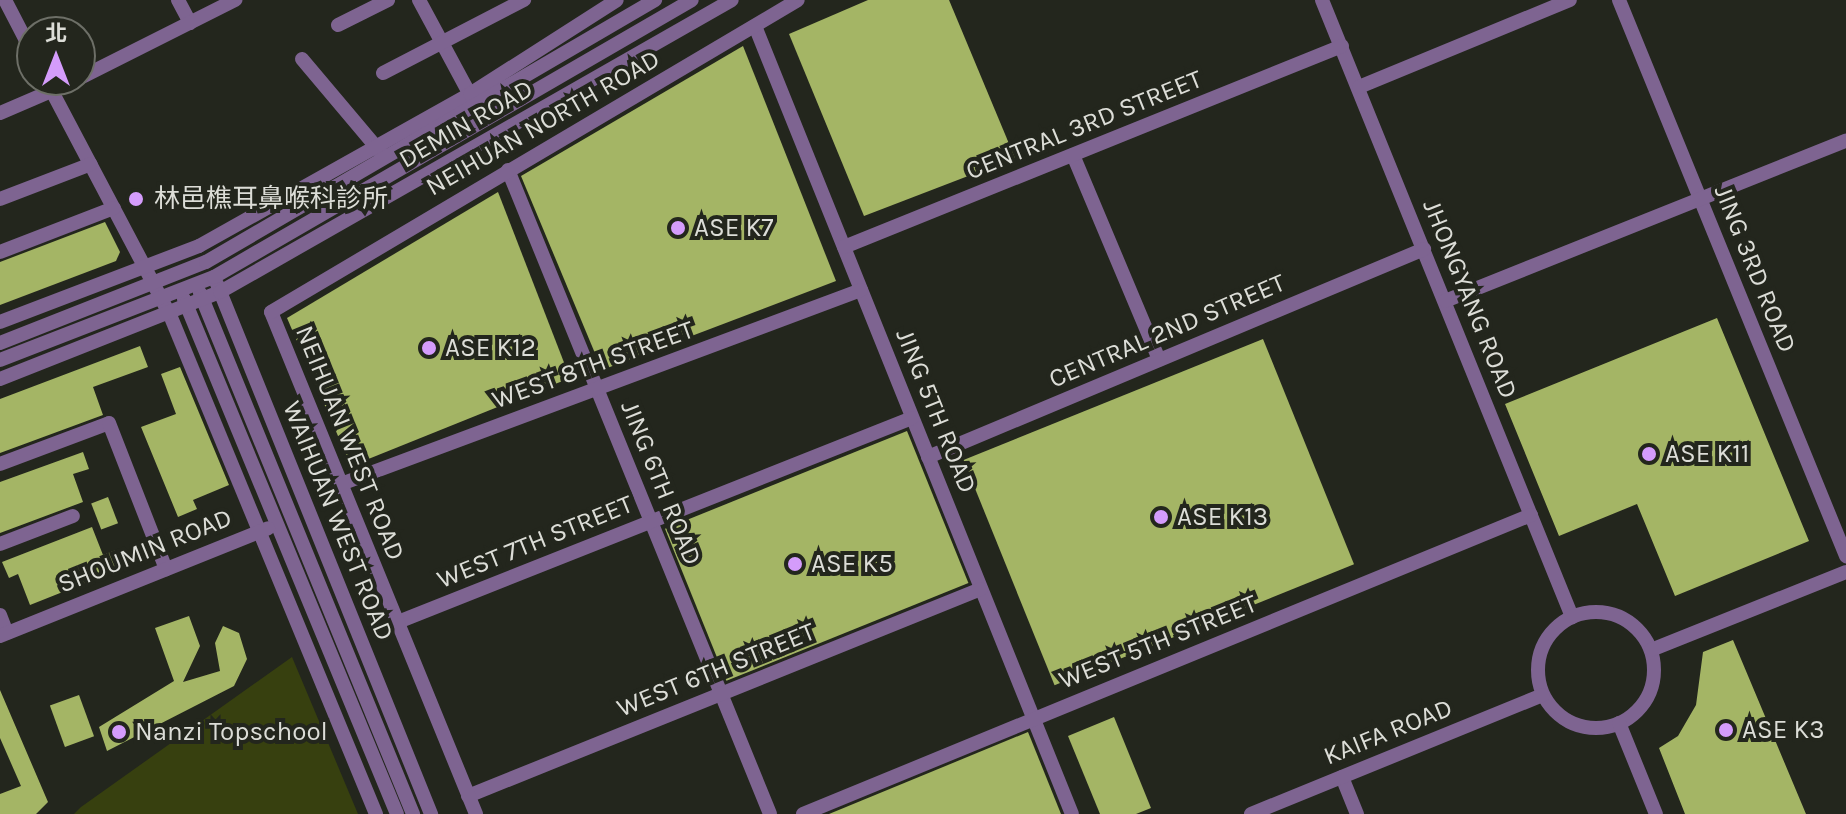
<!DOCTYPE html>
<html>
<head>
<meta charset="utf-8">
<style>
  body { margin:0 }
  #map { position:relative; width:1846px; height:814px; overflow:hidden; background:#23261d; font-family:Karla,"Noto Sans TC",sans-serif }
  div>[style] { position:absolute }
  .green>* { inset:0; background:#37400f }
  .building>* { inset:0; background:#a4b565; transform-origin:0 0 }
  .minor>* { height:14px; margin:-7px; padding:0 7px; transform-origin:7px; border-radius:7px; background:#7e6491 }
  .minor>.ring { margin:-7px; padding:0; box-sizing:content-box; background:none; border:14px solid #7e6491; border-radius:50% }
  .dots>* { width:22px; height:22px; translate:-50% -50%; box-sizing:border-box; border:4px solid #23261d; border-radius:50% }
  span { translate:-50% -50%; white-space:nowrap; text-align:center; line-height:1.15; -webkit-text-stroke:8px #23261d; paint-order:stroke }
  .street-label { font-size:26px; color:#dcddd7 }
  .poi-label { font-size:26px; color:#dcddd7 }
  .left { translate:0 -50%; text-align:left }
  .north { position:absolute; left:16px; top:16px; width:80px; height:80px; box-sizing:border-box; background:#23261d; border:2px solid #6d6f67; border-radius:50%; rotate:0deg; font-size:22px; font-weight:700; line-height:32px; text-align:center; color:#dcddd7 }
  .north::after { content:''; display:block; margin:auto; width:28px; height:36px; background:#d49cfb; clip-path:polygon(50% 0,100% 100%,50% 72%,0 100%) }
</style>
</head>
<body>
<div id="map">
  <div class="green">
    <div style="clip-path:polygon(292px 657px,358px 814px,74px 814px,81px 807px)"></div>
  </div>
  <div class="building">
    <div style="clip-path:polygon(868px 0,949px 0,1015px 158px,864px 216px,789px 34px)"></div>
    <div style="clip-path:polygon(743px 46px,836px 281px,602px 370px,521px 176px)"></div>
    <div style="clip-path:polygon(498px 192px,570px 378px,351px 466px,287px 318px)"></div>
    <div style="clip-path:polygon(105px 222px,120px 252px,116px 261px,0 305px,0 262px)"></div>
    <div style="clip-path:polygon(1717px 318px,1809px 541px,1675px 596px,1637px 504px,1559px 536px,1505px 404px)"></div>
    <div style="left:1263px;top:339px;width:243px;height:323px;rotate:68deg"></div>
    <div style="clip-path:polygon(140px 346px,148px 367px,93px 387px,103px 415px,0 453px,0 399px)"></div>
    <div style="clip-path:polygon(180px 367px,229px 485px,193px 500px,197px 509px,178px 517px,141px 427px,176px 414px,161px 374px)"></div>
    <div style="left:907px;top:431px;width:164px;height:261px;rotate:68deg"></div>
    <div style="clip-path:polygon(83px 452px,89px 469px,73px 474px,83px 502px,0 533px,0 482px)"></div>
    <div style="left:108px;top:497px;width:28px;height:18px;rotate:69deg"></div>
    <div style="clip-path:polygon(92px 527px,103px 555px,116px 550px,123px 568px,30px 605px,18px 574px,9px 578px,2px 562px)"></div>
    <div style="clip-path:polygon(189px 616px,200px 646px,183px 682px,220px 671px,215px 643px,223px 626px,239px 633px,247px 659px,234px 686px,107px 751px,99px 727px,174px 681px,155px 628px)"></div>
    <div style="clip-path:polygon(1733px 640px,1806px 814px,1685px 814px,1659px 748px,1678px 736px,1696px 705px,1703px 652px)"></div>
    <div style="clip-path:polygon(0 690px,48px 802px,36px 814px,0 814px,0 794px,21px 786px,0 738px)"></div>
    <div style="left:79px;top:695px;width:44px;height:31px;rotate:70deg"></div>
    <div style="clip-path:polygon(1114px 717px,1151px 808px,1136px 814px,1100px 814px,1068px 736px)"></div>
    <div style="clip-path:polygon(1028px 732px,1061px 814px,829px 814px)"></div>
  </div>
  <div class="minor">
    <div style="left:5px;top:0;width:59px;rotate:62.6deg"></div>
    <div style="left:178px;top:0;width:26px;rotate:62deg"></div>
    <div style="left:419px;top:0;width:116px;rotate:61.7deg"></div>
    <div style="left:1322px;top:0;width:666px;rotate:67.94deg"></div>
    <div style="left:1619px;top:0;width:601px;rotate:67.79deg"></div>
    <div style="left:338px;top:25px;width:56px;rotate:-26.6deg"></div>
    <div style="left:755px;top:26px;width:849px;rotate:68.09deg"></div>
    <div style="left:302px;top:59px;width:124px;rotate:49.9deg"></div>
    <div style="left:383px;top:73px;width:159px;rotate:-27.4deg"></div>
    <div style="left:80px;top:78px;width:174px;rotate:-26.7deg"></div>
    <div style="left:46px;top:80px;width:266px;rotate:62.2deg"></div>
    <div style="left:170px;top:315px;width:540px;rotate:67.57deg"></div>
    <div style="left:1359px;top:87px;width:228px;rotate:-22.4deg"></div>
    <div style="left:0;top:113px;width:84px;rotate:-23.2deg"></div>
    <div style="left:1073px;top:155px;width:222px;rotate:67.2deg"></div>
    <div style="left:508px;top:170px;width:695px;rotate:67.86deg"></div>
    <div style="left:0;top:199px;width:97px;rotate:-21deg"></div>
    <div style="left:844px;top:247px;width:537px;rotate:-21.98deg"></div>
    <div style="left:0;top:252px;width:122px;rotate:-21.1deg"></div>
    <div style="left:217px;top:284px;width:572px;rotate:68.01deg"></div>
    <div style="left:200px;top:293px;width:563px;rotate:67.76deg"></div>
    <div style="left:184px;top:299px;width:557px;rotate:67.53deg"></div>
    <div style="left:1445px;top:301px;width:432px;rotate:-21.8deg"></div>
    <div style="left:0;top:322px;width:213px;rotate:-20.9deg"></div>
    <div style="left:199px;top:246px;width:311px;rotate:-29.3deg"></div>
    <div style="left:470px;top:94px;width:174px;rotate:-32.6deg"></div>
    <div style="left:0;top:343px;width:221px;rotate:-21.5deg"></div>
    <div style="left:206px;top:262px;width:520px;rotate:-30.26deg"></div>
    <div style="left:0;top:360px;width:230px;rotate:-21.2deg"></div>
    <div style="left:214px;top:277px;width:552px;rotate:-30.09deg"></div>
    <div style="left:0;top:379px;width:237px;rotate:-21.6deg"></div>
    <div style="left:220px;top:292px;width:589px;rotate:-29.7deg"></div>
    <div style="left:928px;top:457px;width:538px;rotate:-22.75deg"></div>
    <div style="left:0;top:464px;width:116px;rotate:-20.6deg"></div>
    <div style="left:109px;top:423px;width:157px;rotate:68.7deg"></div>
    <div style="left:341px;top:484px;width:555px;rotate:-20.46deg"></div>
    <div style="left:0;top:544px;width:78px;rotate:-21deg"></div>
    <div class="ring" style="left:1538px;top:612px;width:102px;height:102px"></div>
    <div style="left:0;top:615px;width:19px;rotate:69deg"></div>
    <div style="left:398px;top:622px;width:553px;rotate:-21.65deg"></div>
    <div style="left:0;top:636px;width:289px;rotate:-21.9deg"></div>
    <div style="left:1651px;top:650px;width:210px;rotate:-21.8deg"></div>
    <div style="left:1619px;top:723px;width:98px;rotate:67.9deg"></div>
    <div style="left:1342px;top:777px;width:40px;rotate:68deg"></div>
    <div style="left:468px;top:796px;width:553px;rotate:-21.97deg"></div>
    <div style="left:476px;top:814px;width:542px;rotate:-112.21deg"></div>
    <div style="left:271px;top:312px;width:612px;rotate:-30.63deg"></div>
    <div style="left:803px;top:814px;width:787px;rotate:-22.33deg"></div>
    <div style="left:1251px;top:814px;width:315px;rotate:-22.2deg"></div>
  </div>
  <div class="dots">
    <div style="left:136px;top:199px;background:#d49cfb"></div>
    <div style="left:678px;top:228px;background:#d49cfb"></div>
    <div style="left:429px;top:348px;background:#d49cfb"></div>
    <div style="left:1649px;top:454px;background:#d49cfb"></div>
    <div style="left:1161px;top:517px;background:#d49cfb"></div>
    <div style="left:795px;top:564px;background:#d49cfb"></div>
    <div style="left:1726px;top:730px;background:#d49cfb"></div>
    <div style="left:119px;top:732px;background:#d49cfb"></div>
  </div>
  <div class="street-label">
    <span style="left:543px;top:123px;rotate:-30deg">NEIHUAN NORTH ROAD</span>
    <span style="left:466px;top:124px;rotate:-30deg">DEMIN ROAD</span>
    <span style="left:1084px;top:125px;rotate:-22deg">CENTRAL 3RD STREET</span>
    <span style="left:1755px;top:269px;rotate:68deg">JING 3RD ROAD</span>
    <span style="left:1470px;top:299px;rotate:68deg">JHONGYANG ROAD</span>
    <span style="left:1167px;top:331px;rotate:-23deg">CENTRAL 2ND STREET</span>
    <span style="left:593px;top:365px;rotate:-20deg">WEST 8TH STREET</span>
    <span style="left:936px;top:411px;rotate:68deg">JING 5TH ROAD</span>
    <span style="left:350px;top:443px;rotate:68deg">NEIHUAN WEST ROAD</span>
    <span style="left:661px;top:483px;rotate:68deg">JING 6TH ROAD</span>
    <span style="left:338px;top:521px;rotate:68deg">WAIHUAN WEST ROAD</span>
    <span style="left:535px;top:542px;rotate:-22deg">WEST 7TH STREET</span>
    <span style="left:145px;top:551px;rotate:-22deg">SHOUMIN ROAD</span>
    <span style="left:1158px;top:642px;rotate:-22deg">WEST 5TH STREET</span>
    <span style="left:716px;top:670px;rotate:-22deg">WEST 6TH STREET</span>
    <span style="left:1388px;top:732px;rotate:-22deg">KAIFA ROAD</span>
  </div>
  <div class="poi-label">
    <span class="left" style="left:154px;top:199px">林邑樵耳鼻喉科診所</span>
    <span class="left" style="left:694px;top:228px">ASE K7</span>
    <span class="left" style="left:445px;top:348px">ASE K12</span>
    <span class="left" style="left:1665px;top:454px">ASE K11</span>
    <span class="left" style="left:1177px;top:517px">ASE K13</span>
    <span class="left" style="left:811px;top:564px">ASE K5</span>
    <span class="left" style="left:1742px;top:730px">ASE K3</span>
    <span class="left" style="left:135px;top:732px">Nanzi Topschool</span>
  </div>
  <div class="north">北</div>
</div>
</body>
</html>
